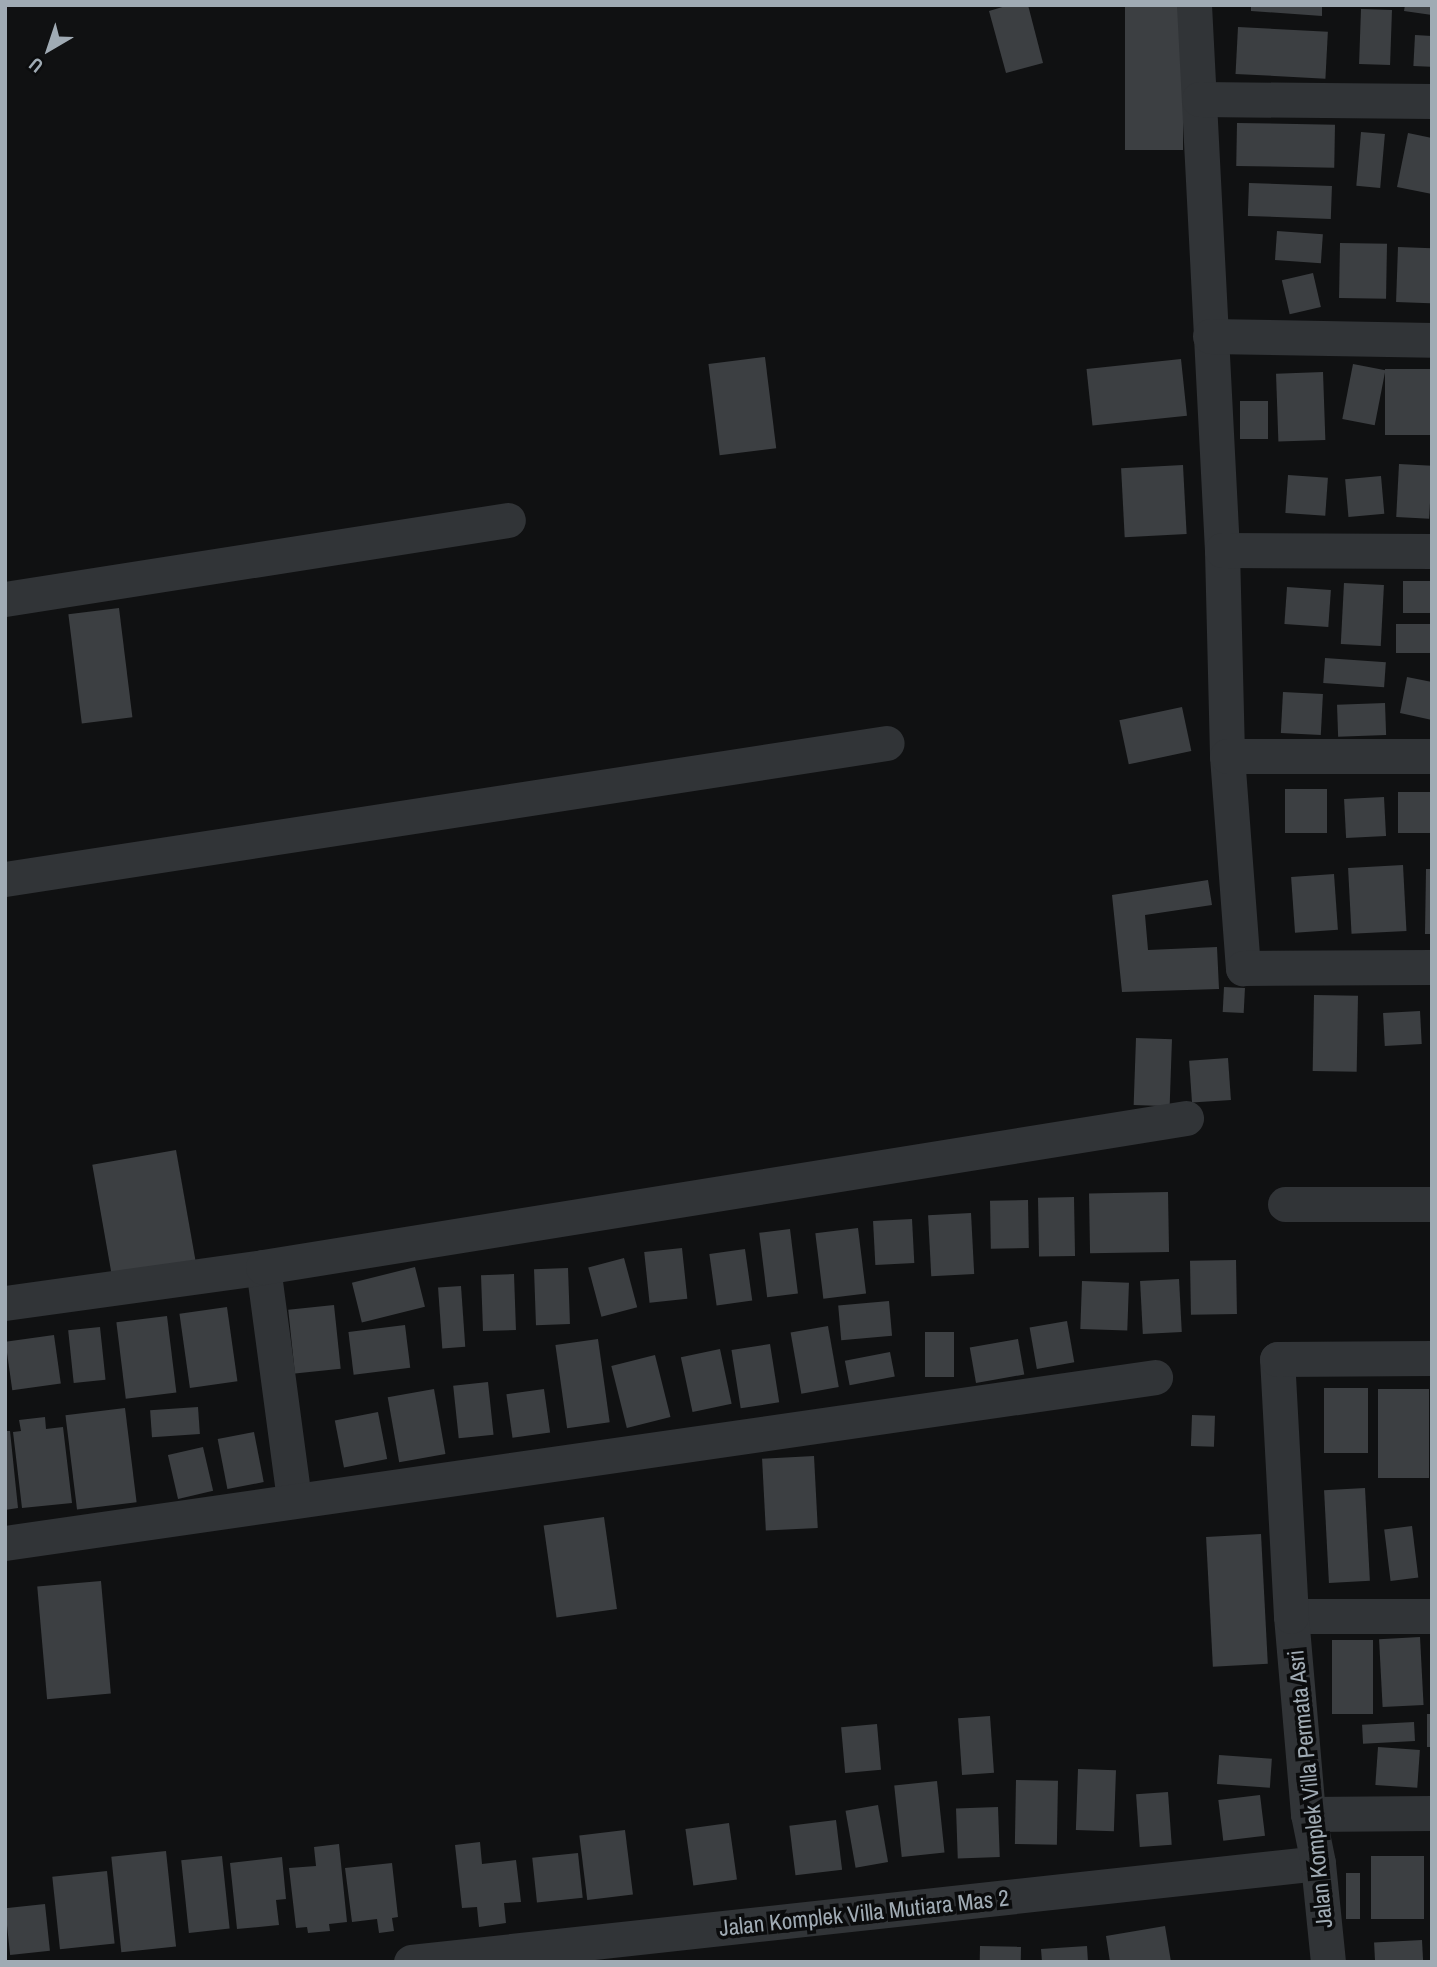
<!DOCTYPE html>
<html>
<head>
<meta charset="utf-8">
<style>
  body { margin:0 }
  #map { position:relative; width:1437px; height:1967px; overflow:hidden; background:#101112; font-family:"Archivo Narrow",sans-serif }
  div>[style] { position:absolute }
  .building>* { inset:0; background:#3c3f42; transform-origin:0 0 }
  .street>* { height:35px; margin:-17.5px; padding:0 17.5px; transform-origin:17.5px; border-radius:17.5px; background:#313437 }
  span { translate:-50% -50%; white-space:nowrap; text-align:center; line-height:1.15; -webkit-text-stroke:7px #0b0c0d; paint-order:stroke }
  .street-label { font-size:23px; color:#a0abb4 }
  .frame { position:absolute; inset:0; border:7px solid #a0abb4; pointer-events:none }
  .north { position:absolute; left:14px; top:14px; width:70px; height:70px; -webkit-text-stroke:5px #0b0c0d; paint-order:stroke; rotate:219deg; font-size:19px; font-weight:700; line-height:28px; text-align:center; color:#a0abb4 }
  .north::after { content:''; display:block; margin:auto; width:24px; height:32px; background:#a0abb4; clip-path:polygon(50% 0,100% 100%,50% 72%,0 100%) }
</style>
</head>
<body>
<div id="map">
  <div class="building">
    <div style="clip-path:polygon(1009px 5px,1028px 5px,1043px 63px,1006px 73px,989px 11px)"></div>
    <div style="left:1125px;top:5px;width:58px;height:145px"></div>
    <div style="clip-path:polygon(1251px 5px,1322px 5px,1322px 16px,1251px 11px)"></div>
    <div style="clip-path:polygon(1405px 5px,1432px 5px,1432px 15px,1404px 11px)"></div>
    <div style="left:1361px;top:9px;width:31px;height:55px;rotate:2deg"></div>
    <div style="left:1238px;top:27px;width:90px;height:47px;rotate:3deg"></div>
    <div style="left:1415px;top:35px;width:17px;height:31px;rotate:3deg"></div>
    <div style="left:1237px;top:123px;width:98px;height:43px;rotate:1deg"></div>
    <div style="left:1361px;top:132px;width:24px;height:54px;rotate:5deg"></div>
    <div style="clip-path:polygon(1408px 133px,1432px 138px,1432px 194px,1397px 187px)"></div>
    <div style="left:1249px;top:183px;width:83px;height:33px;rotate:2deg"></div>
    <div style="left:1277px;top:231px;width:46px;height:29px;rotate:4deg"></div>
    <div style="left:1340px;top:243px;width:47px;height:55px;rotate:1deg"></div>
    <div style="left:1398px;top:247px;width:34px;height:55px;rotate:2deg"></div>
    <div style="left:1313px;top:273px;width:35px;height:32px;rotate:77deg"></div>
    <div style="left:765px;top:357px;width:92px;height:57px;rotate:83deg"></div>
    <div style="left:1181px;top:359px;width:57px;height:95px;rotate:84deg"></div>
    <div style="left:1353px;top:364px;width:33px;height:56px;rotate:11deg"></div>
    <div style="left:1432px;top:369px;width:66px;height:47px;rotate:90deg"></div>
    <div style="left:1323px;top:372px;width:68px;height:47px;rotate:88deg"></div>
    <div style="left:1240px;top:401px;width:28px;height:38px"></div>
    <div style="left:1399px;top:464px;width:33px;height:53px;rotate:3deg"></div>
    <div style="left:1183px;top:465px;width:69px;height:62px;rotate:87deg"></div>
    <div style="left:1288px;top:475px;width:40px;height:38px;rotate:4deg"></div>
    <div style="left:1381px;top:476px;width:38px;height:36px;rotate:85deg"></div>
    <div style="left:1403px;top:581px;width:29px;height:32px"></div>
    <div style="left:1344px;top:583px;width:40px;height:61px;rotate:3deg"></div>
    <div style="left:1287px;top:587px;width:44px;height:37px;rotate:4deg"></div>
    <div style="left:119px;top:608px;width:110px;height:51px;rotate:83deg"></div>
    <div style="left:1432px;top:624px;width:29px;height:36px;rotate:90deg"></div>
    <div style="left:1325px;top:658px;width:61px;height:25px;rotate:4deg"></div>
    <div style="clip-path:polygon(1407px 677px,1432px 682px,1432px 720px,1400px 713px)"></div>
    <div style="left:1283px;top:692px;width:40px;height:41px;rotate:3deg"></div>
    <div style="left:1385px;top:703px;width:32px;height:48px;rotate:88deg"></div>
    <div style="left:1182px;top:707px;width:45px;height:64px;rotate:78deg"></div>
    <div style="left:1285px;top:789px;width:42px;height:44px"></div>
    <div style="left:1432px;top:792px;width:41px;height:34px;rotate:90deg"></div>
    <div style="left:1384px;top:797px;width:39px;height:40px;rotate:87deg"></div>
    <div style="left:1403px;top:865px;width:66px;height:55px;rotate:87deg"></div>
    <div style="clip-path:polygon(1426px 869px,1432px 869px,1432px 934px,1425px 934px)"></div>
    <div style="left:1334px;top:874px;width:56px;height:43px;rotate:86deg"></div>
    <div style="clip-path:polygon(1208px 880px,1212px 905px,1145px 915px,1148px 950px,1217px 947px,1219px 989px,1122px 992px,1112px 895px)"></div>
    <div style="left:1224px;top:987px;width:21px;height:25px;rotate:3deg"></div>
    <div style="left:1314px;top:995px;width:44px;height:76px;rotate:1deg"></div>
    <div style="left:1420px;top:1011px;width:33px;height:37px;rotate:87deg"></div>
    <div style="left:1136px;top:1038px;width:36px;height:67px;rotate:2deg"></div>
    <div style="left:1228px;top:1058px;width:42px;height:39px;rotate:86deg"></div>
    <div style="left:176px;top:1150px;width:113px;height:85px;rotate:80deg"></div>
    <div style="left:1168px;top:1192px;width:60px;height:79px;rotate:89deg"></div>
    <div style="left:1074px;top:1197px;width:59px;height:36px;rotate:89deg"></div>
    <div style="left:1028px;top:1200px;width:48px;height:38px;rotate:89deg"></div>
    <div style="left:971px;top:1213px;width:61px;height:43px;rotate:87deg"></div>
    <div style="left:912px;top:1219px;width:44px;height:39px;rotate:87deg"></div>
    <div style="left:858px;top:1228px;width:66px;height:43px;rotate:83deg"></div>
    <div style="left:790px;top:1229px;width:65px;height:31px;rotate:83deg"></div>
    <div style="left:682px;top:1248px;width:51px;height:38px;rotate:84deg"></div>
    <div style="left:745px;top:1249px;width:52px;height:36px;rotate:82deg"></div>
    <div style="left:624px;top:1258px;width:51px;height:37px;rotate:75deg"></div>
    <div style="left:1236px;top:1260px;width:54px;height:46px;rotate:89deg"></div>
    <div style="left:415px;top:1267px;width:41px;height:65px;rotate:76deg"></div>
    <div style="left:568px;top:1268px;width:56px;height:34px;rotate:88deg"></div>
    <div style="left:514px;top:1274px;width:56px;height:33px;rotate:88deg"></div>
    <div style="left:1179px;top:1279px;width:53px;height:39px;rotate:87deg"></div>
    <div style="left:1082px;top:1281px;width:47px;height:48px;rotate:2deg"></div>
    <div style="left:461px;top:1286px;width:61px;height:23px;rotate:86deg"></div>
    <div style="left:889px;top:1301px;width:35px;height:51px;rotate:85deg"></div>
    <div style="left:334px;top:1305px;width:64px;height:46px;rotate:84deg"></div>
    <div style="left:227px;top:1307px;width:75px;height:48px;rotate:82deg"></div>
    <div style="left:167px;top:1316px;width:77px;height:51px;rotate:83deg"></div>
    <div style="left:1067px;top:1321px;width:42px;height:38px;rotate:80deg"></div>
    <div style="left:405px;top:1325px;width:43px;height:57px;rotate:83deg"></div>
    <div style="left:828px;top:1326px;width:62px;height:38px;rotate:80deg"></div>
    <div style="left:100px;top:1327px;width:53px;height:32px;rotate:84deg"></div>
    <div style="left:925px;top:1332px;width:29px;height:45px"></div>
    <div style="left:54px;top:1335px;width:49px;height:49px;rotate:82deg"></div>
    <div style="left:598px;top:1339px;width:84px;height:43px;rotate:82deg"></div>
    <div style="left:1018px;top:1339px;width:36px;height:49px;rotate:80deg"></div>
    <div style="left:770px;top:1344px;width:59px;height:39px;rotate:81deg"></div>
    <div style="left:720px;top:1349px;width:56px;height:40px;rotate:78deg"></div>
    <div style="left:890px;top:1352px;width:25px;height:46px;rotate:79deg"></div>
    <div style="left:655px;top:1355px;width:64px;height:45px;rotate:76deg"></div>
    <div style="left:488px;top:1382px;width:53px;height:35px;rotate:84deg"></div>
    <div style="left:1324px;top:1388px;width:44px;height:65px"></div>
    <div style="left:434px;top:1389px;width:66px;height:47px;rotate:80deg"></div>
    <div style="left:544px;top:1389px;width:44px;height:38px;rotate:82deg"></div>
    <div style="left:1378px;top:1389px;width:51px;height:89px"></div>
    <div style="left:198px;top:1407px;width:27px;height:48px;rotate:86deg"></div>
    <div style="left:125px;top:1408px;width:95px;height:60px;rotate:83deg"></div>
    <div style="left:378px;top:1412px;width:48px;height:44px;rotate:79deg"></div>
    <div style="left:1192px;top:1415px;width:23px;height:31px;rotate:2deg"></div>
    <div style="clip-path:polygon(45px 1417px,46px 1429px,63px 1427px,72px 1503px,22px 1508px,13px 1432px,21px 1431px,19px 1420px)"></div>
    <div style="clip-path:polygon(5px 1431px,10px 1431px,18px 1508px,5px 1510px)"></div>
    <div style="left:254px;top:1432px;width:51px;height:37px;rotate:79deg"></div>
    <div style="left:203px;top:1447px;width:45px;height:36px;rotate:77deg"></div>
    <div style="left:814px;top:1456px;width:72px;height:52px;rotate:87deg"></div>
    <div style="left:1365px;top:1488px;width:93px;height:41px;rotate:87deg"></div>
    <div style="left:604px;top:1517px;width:93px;height:61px;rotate:82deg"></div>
    <div style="left:1412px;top:1526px;width:52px;height:28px;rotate:83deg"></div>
    <div style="left:1261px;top:1534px;width:130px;height:55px;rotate:87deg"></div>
    <div style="left:101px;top:1581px;width:113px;height:64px;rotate:85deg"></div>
    <div style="left:1420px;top:1637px;width:68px;height:41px;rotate:87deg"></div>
    <div style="left:1332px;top:1640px;width:41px;height:74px"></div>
    <div style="left:1427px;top:1714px;width:5px;height:33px"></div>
    <div style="left:990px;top:1716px;width:57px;height:32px;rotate:86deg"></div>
    <div style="left:1414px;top:1722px;width:19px;height:52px;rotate:87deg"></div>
    <div style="left:877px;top:1724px;width:46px;height:36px;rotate:85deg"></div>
    <div style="left:1378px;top:1747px;width:42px;height:38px;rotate:4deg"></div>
    <div style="left:1219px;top:1755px;width:53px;height:29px;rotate:4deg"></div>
    <div style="left:1078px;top:1769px;width:38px;height:61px;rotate:2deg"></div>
    <div style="left:1016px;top:1780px;width:42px;height:64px;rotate:1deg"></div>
    <div style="left:937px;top:1781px;width:72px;height:43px;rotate:84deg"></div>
    <div style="left:1168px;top:1792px;width:53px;height:32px;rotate:86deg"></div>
    <div style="left:1260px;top:1795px;width:41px;height:42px;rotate:83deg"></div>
    <div style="left:878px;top:1805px;width:58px;height:33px;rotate:80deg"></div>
    <div style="left:998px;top:1807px;width:50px;height:42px;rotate:88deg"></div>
    <div style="left:836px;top:1820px;width:50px;height:47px;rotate:83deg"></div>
    <div style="left:729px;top:1823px;width:57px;height:44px;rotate:82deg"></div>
    <div style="left:625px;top:1830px;width:65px;height:46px;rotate:83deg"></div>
    <div style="clip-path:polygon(480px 1842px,482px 1864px,516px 1860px,521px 1902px,504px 1903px,506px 1923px,479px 1927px,477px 1907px,462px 1908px,455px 1845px)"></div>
    <div style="clip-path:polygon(339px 1844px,347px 1922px,329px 1924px,330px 1931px,308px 1933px,307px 1927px,296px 1928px,289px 1868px,316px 1866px,314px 1847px)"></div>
    <div style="left:166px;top:1851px;width:96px;height:55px;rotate:84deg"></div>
    <div style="left:578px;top:1853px;width:45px;height:46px;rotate:84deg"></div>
    <div style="left:222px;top:1856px;width:73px;height:41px;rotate:84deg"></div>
    <div style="left:1371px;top:1856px;width:53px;height:63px"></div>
    <div style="clip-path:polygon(282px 1857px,286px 1899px,276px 1900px,279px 1925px,237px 1929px,230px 1863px)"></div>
    <div style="clip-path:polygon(392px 1863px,398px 1917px,392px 1918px,394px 1931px,379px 1933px,377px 1919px,352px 1922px,345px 1868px)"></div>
    <div style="left:107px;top:1871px;width:73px;height:55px;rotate:84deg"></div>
    <div style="left:1346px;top:1873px;width:14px;height:46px"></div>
    <div style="left:45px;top:1904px;width:47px;height:40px;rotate:84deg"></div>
    <div style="clip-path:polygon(1165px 1926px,1171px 1962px,1110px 1962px,1106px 1936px)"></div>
    <div style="left:1422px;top:1940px;width:22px;height:48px;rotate:87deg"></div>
    <div style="left:980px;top:1946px;width:41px;height:16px;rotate:1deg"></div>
    <div style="clip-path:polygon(1087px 1946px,1088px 1962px,1042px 1962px,1041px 1949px)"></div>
  </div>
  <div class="street">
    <div style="left:1194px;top:5px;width:546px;rotate:87.06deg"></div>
    <div style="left:1222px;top:550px;width:206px;rotate:88.6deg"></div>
    <div style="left:1227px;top:756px;width:213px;rotate:85.7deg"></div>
    <div style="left:1243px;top:968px;width:189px;rotate:-0.3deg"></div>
    <div style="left:1199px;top:99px;width:233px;rotate:0.5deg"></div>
    <div style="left:1210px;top:336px;width:222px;rotate:1deg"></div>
    <div style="left:1222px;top:550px;width:210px;rotate:0.3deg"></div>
    <div style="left:5px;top:599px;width:509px;rotate:-8.93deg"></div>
    <div style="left:1227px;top:756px;width:205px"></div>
    <div style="left:5px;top:879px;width:892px;rotate:-8.77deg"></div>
    <div style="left:1285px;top:1204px;width:147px"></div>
    <div style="left:263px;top:1267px;width:234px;rotate:82.4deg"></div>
    <div style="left:5px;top:1303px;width:260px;rotate:-7.9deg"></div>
    <div style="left:263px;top:1267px;width:935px;rotate:-9.17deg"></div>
    <div style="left:5px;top:1543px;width:1162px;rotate:-8.21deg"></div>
    <div style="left:1291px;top:1616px;width:141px"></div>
    <div style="left:1308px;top:1814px;width:124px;rotate:-0.5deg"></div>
    <div style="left:411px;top:1962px;width:912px;rotate:-6.23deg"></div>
    <div style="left:1328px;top:1962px;width:100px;rotate:-95.8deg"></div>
    <div style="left:1318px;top:1863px;width:50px;rotate:-101.5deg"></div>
    <div style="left:1308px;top:1814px;width:199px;rotate:-94.9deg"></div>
    <div style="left:1291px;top:1616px;width:257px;rotate:-93.1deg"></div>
    <div style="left:1277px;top:1359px;width:155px;rotate:-0.4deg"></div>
  </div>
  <div class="street-label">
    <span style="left:1310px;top:1789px;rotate:-96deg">Jalan Komplek Villa Permata Asri</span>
    <span style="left:864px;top:1913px;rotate:-6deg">Jalan Komplek Villa Mutiara Mas 2</span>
  </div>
  <div class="frame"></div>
  <div class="north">U</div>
</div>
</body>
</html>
